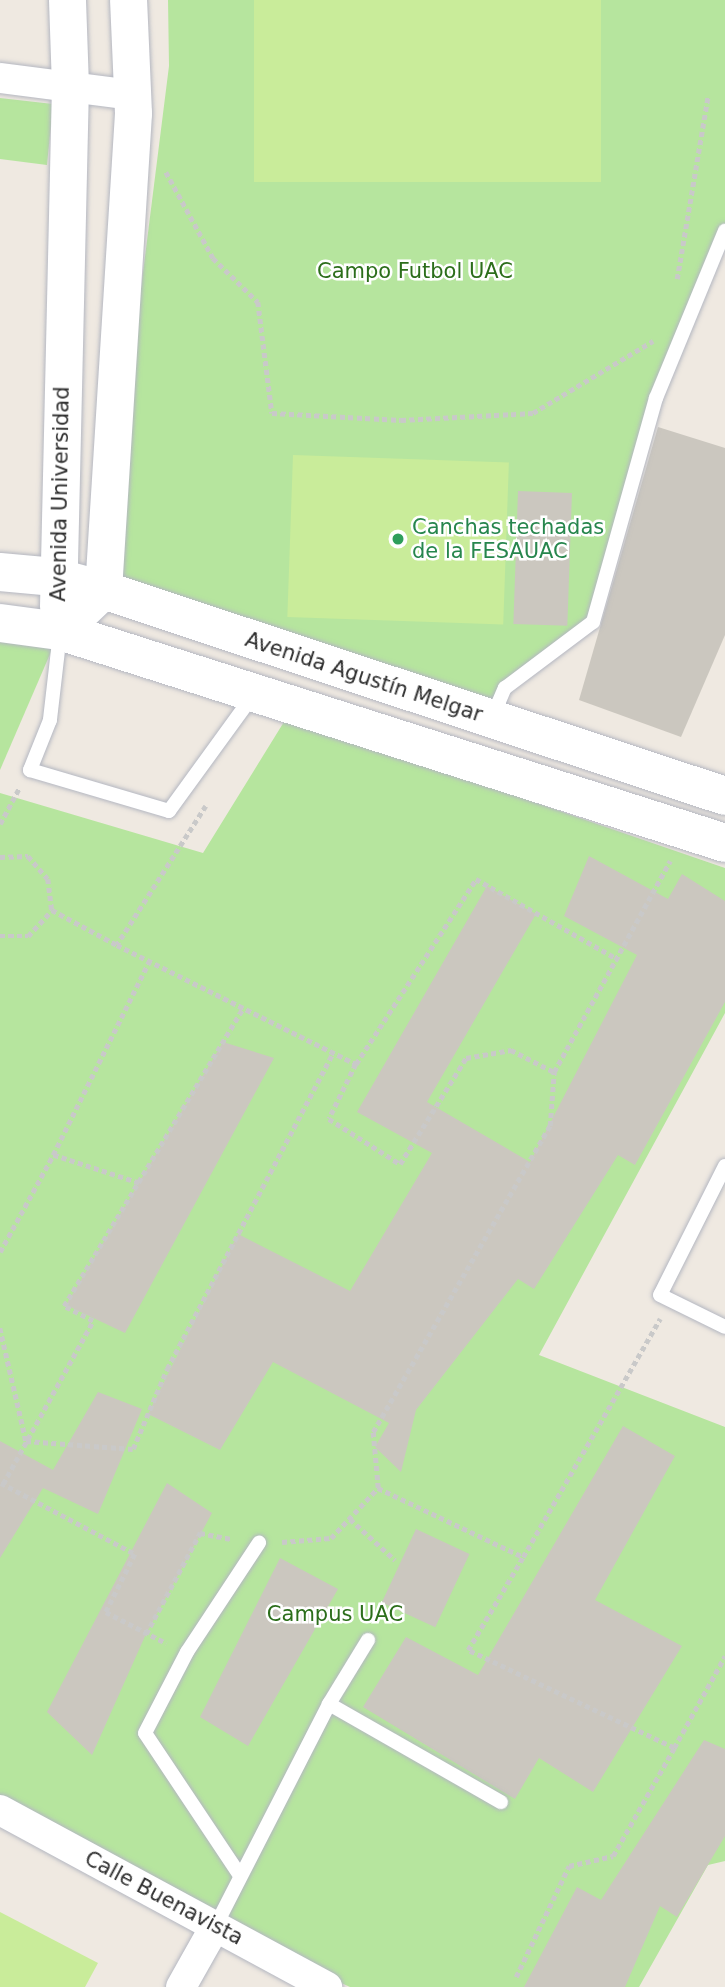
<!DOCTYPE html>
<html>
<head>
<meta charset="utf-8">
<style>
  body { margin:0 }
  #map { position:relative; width:725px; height:1987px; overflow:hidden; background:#efe9e1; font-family:"DejaVu Sans",sans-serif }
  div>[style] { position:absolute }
  .green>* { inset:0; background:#b6e59e }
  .pitch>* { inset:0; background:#c9ec9a; transform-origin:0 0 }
  .building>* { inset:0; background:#cbc7bf; transform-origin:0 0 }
  .path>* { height:4.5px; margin-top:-2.25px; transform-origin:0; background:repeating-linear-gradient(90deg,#c9c9c9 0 5px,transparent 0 8.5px) }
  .roads { filter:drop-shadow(0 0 2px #b4b7c1) drop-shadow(0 0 2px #b4b7c1) }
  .service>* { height:14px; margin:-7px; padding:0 7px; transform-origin:7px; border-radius:7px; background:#fff }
  .minor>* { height:30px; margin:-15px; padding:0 15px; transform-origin:15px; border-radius:15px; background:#fff }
  .tertiary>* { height:37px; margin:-18.5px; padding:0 18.5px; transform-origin:18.5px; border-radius:18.5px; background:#fff }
  .secondary>* { height:38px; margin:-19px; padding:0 19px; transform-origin:19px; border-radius:19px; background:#fff }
  .dots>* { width:19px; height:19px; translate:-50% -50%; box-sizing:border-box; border:4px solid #fff; border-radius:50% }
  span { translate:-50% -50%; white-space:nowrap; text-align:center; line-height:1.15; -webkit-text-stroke:5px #fff; paint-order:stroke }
  .park-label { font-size:21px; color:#2c6e1b }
  .street-label { font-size:21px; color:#2e2e2e }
  .leisure-label { font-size:21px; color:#27864d }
  .left { translate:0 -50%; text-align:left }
</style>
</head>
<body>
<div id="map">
  <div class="green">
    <div style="clip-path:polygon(168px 0,725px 0,725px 231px,656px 398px,582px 635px,505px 688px,491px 719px,103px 590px,169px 66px)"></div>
    <div style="clip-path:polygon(0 98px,53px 104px,47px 165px,0 159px)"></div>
    <div style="clip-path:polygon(0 620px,60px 631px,0 770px)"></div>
    <div style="clip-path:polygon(287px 717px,725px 868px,725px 1013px,539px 1355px,725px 1427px,725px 1861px,708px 1865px,639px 1987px,350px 1987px,216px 1925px,0 1810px,0 793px,203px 853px)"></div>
  </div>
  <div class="pitch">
    <div style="left:254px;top:0;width:347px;height:182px"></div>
    <div style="left:293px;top:455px;width:216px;height:162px;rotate:2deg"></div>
    <div style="clip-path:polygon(0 1912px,98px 1963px,85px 1987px,0 1987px)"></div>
  </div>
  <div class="building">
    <div style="clip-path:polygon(658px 427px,725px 448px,725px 635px,681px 737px,579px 700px)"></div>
    <div style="left:518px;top:491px;width:54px;height:133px;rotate:2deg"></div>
    <div style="clip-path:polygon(589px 856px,668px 899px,682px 874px,725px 901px,725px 1002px,635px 1165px,618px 1155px,534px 1289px,518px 1279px,416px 1410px,401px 1472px,375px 1447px,389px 1423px,273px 1362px,220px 1450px,148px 1414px,238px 1234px,350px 1291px,432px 1153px,357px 1112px,487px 886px,536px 914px,427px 1102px,530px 1162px,637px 955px,564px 916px)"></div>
    <div style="clip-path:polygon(223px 1042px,274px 1058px,125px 1333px,66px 1305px)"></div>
    <div style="clip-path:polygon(98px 1392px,142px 1409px,98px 1514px,43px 1488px,0 1558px,0 1441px,53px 1470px)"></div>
    <div style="clip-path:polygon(623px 1426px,675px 1456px,595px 1600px,682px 1646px,593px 1792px,539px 1758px,515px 1799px,363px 1707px,406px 1637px,478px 1675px)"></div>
    <div style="clip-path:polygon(167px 1483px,212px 1513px,146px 1634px,92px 1755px,47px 1712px)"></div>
    <div style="left:416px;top:1529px;width:59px;height:81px;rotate:25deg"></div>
    <div style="clip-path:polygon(280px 1558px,338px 1589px,248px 1746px,200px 1717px)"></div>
    <div style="clip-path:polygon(704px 1740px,725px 1749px,725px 1836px,677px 1917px,660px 1906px,625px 1987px,524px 1987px,577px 1887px,601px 1900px)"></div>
  </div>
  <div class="path">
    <div style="left:166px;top:172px;width:98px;rotate:61.3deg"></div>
    <div style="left:213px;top:258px;width:63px;rotate:44.4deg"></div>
    <div style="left:258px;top:302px;width:112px;rotate:82.8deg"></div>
    <div style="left:272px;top:413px;width:129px;rotate:3.1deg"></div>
    <div style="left:401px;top:420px;width:132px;rotate:-3deg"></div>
    <div style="left:533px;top:413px;width:140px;rotate:-31deg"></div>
    <div style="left:677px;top:279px;width:186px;rotate:-80.4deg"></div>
    <div style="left:206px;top:806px;width:165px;rotate:122.6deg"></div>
    <div style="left:117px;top:945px;width:267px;rotate:26.5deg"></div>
    <div style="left:356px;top:1064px;width:61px;rotate:116.1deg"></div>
    <div style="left:329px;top:1119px;width:84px;rotate:32.4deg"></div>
    <div style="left:400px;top:1164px;width:125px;rotate:-58.1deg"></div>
    <div style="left:466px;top:1058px;width:46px;rotate:-10.1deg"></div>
    <div style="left:511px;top:1050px;width:48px;rotate:27.1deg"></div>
    <div style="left:0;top:824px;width:40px;rotate:-62deg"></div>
    <div style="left:0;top:857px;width:28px;rotate:-2deg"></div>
    <div style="left:28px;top:856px;width:30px;rotate:49deg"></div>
    <div style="left:48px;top:879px;width:31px;rotate:83deg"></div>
    <div style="left:0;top:936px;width:28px"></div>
    <div style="left:28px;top:936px;width:35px;rotate:-47deg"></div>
    <div style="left:52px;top:910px;width:74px;rotate:28.3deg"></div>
    <div style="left:356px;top:1064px;width:221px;rotate:-57deg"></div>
    <div style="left:476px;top:879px;width:164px;rotate:29.5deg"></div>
    <div style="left:139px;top:1183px;width:90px;rotate:-162deg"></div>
    <div style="left:53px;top:1155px;width:216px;rotate:-63.6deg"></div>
    <div style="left:0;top:1252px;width:111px;rotate:-61.3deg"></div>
    <div style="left:0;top:1328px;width:116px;rotate:77deg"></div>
    <div style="left:26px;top:1441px;width:107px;rotate:4.3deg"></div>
    <div style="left:133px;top:1449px;width:87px;rotate:-67deg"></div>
    <div style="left:167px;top:1369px;width:357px;rotate:-62.3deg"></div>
    <div style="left:1px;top:1483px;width:152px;rotate:27.9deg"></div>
    <div style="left:135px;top:1554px;width:65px;rotate:116.6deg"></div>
    <div style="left:106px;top:1612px;width:68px;rotate:27.3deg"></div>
    <div style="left:3px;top:1484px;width:186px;rotate:-61.1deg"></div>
    <div style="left:93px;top:1321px;width:33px;rotate:-153deg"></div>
    <div style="left:64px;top:1306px;width:345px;rotate:-59deg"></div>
    <div style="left:378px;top:1488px;width:56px;rotate:-95.1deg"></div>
    <div style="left:373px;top:1432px;width:354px;rotate:-60deg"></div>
    <div style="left:550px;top:1126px;width:54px;rotate:-85.8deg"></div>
    <div style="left:554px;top:1072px;width:241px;rotate:-61.2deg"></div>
    <div style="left:350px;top:1519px;width:61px;rotate:42.3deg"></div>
    <div style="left:282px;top:1542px;width:49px;rotate:-4.7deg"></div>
    <div style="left:331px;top:1538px;width:69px;rotate:-46.8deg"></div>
    <div style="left:378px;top:1488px;width:161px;rotate:25.4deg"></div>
    <div style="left:523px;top:1557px;width:275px;rotate:-60.1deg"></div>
    <div style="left:146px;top:1634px;width:115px;rotate:-61.9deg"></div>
    <div style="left:200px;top:1533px;width:33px;rotate:11deg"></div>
    <div style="left:674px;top:1748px;width:105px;rotate:-61deg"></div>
    <div style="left:516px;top:1977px;width:123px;rotate:-64.5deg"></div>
    <div style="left:569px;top:1866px;width:45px;rotate:-12.8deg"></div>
    <div style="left:613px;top:1856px;width:124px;rotate:-60.5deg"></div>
    <div style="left:674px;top:1748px;width:228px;rotate:-154.6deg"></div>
    <div style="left:468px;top:1650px;width:108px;rotate:-59.4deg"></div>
  </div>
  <div class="roads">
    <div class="service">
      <div style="left:60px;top:633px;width:88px;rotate:96.6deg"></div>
      <div style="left:50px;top:720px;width:54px;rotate:111.8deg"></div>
      <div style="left:30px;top:770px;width:145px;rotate:16.4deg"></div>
      <div style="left:169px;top:811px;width:145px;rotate:-54deg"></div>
      <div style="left:492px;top:718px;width:33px;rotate:-67deg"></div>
      <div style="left:505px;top:688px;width:110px;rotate:-36.9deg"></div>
      <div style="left:593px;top:622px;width:233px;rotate:-74.3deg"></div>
      <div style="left:656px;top:398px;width:181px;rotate:-67.6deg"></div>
      <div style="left:725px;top:1166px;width:144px;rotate:116.7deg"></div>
      <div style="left:660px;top:1295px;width:72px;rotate:26.2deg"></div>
      <div style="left:329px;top:1704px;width:75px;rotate:-58.6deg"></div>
      <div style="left:239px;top:1874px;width:169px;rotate:-123.7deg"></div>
      <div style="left:145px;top:1733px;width:91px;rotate:-62.6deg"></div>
      <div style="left:187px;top:1652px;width:131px;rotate:-56.6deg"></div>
      <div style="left:216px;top:1925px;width:248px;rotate:-62.9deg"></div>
      <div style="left:329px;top:1704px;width:198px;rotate:29.7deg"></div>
    </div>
    <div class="minor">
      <div style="left:0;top:78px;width:133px;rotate:7.3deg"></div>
      <div style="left:0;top:1810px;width:372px;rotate:28.4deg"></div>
      <div style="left:181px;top:1987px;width:71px;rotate:-60.6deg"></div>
    </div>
    <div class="tertiary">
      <div style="left:58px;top:606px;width:520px;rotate:-88.68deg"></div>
      <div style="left:70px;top:86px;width:86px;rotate:-92deg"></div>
      <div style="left:60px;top:631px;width:59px;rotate:-43.6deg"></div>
      <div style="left:103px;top:590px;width:478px;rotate:-86.4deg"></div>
      <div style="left:133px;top:113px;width:113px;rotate:-92.5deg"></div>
    </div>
    <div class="secondary">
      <div style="left:0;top:572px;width:55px;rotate:5.2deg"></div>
      <div style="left:55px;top:577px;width:50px;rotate:15.2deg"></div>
      <div style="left:103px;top:590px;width:655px;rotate:18.32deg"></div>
      <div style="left:0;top:623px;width:61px;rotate:7.6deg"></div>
      <div style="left:60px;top:631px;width:698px;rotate:17.68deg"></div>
    </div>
  </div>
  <div class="dots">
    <div style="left:398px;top:539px;background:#2e9e5b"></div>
  </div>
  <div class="park-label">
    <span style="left:415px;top:271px">Campo Futbol UAC</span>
    <span style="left:335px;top:1614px">Campus UAC</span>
  </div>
  <div class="street-label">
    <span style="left:60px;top:494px;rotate:-89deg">Avenida Universidad</span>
    <span style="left:364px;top:677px;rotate:18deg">Avenida Agustín Melgar</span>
    <span style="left:164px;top:1898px;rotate:28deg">Calle Buenavista</span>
  </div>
  <div class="leisure-label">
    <span class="left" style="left:412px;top:539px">Canchas techadas<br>de la FESAUAC</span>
  </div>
</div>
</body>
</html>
